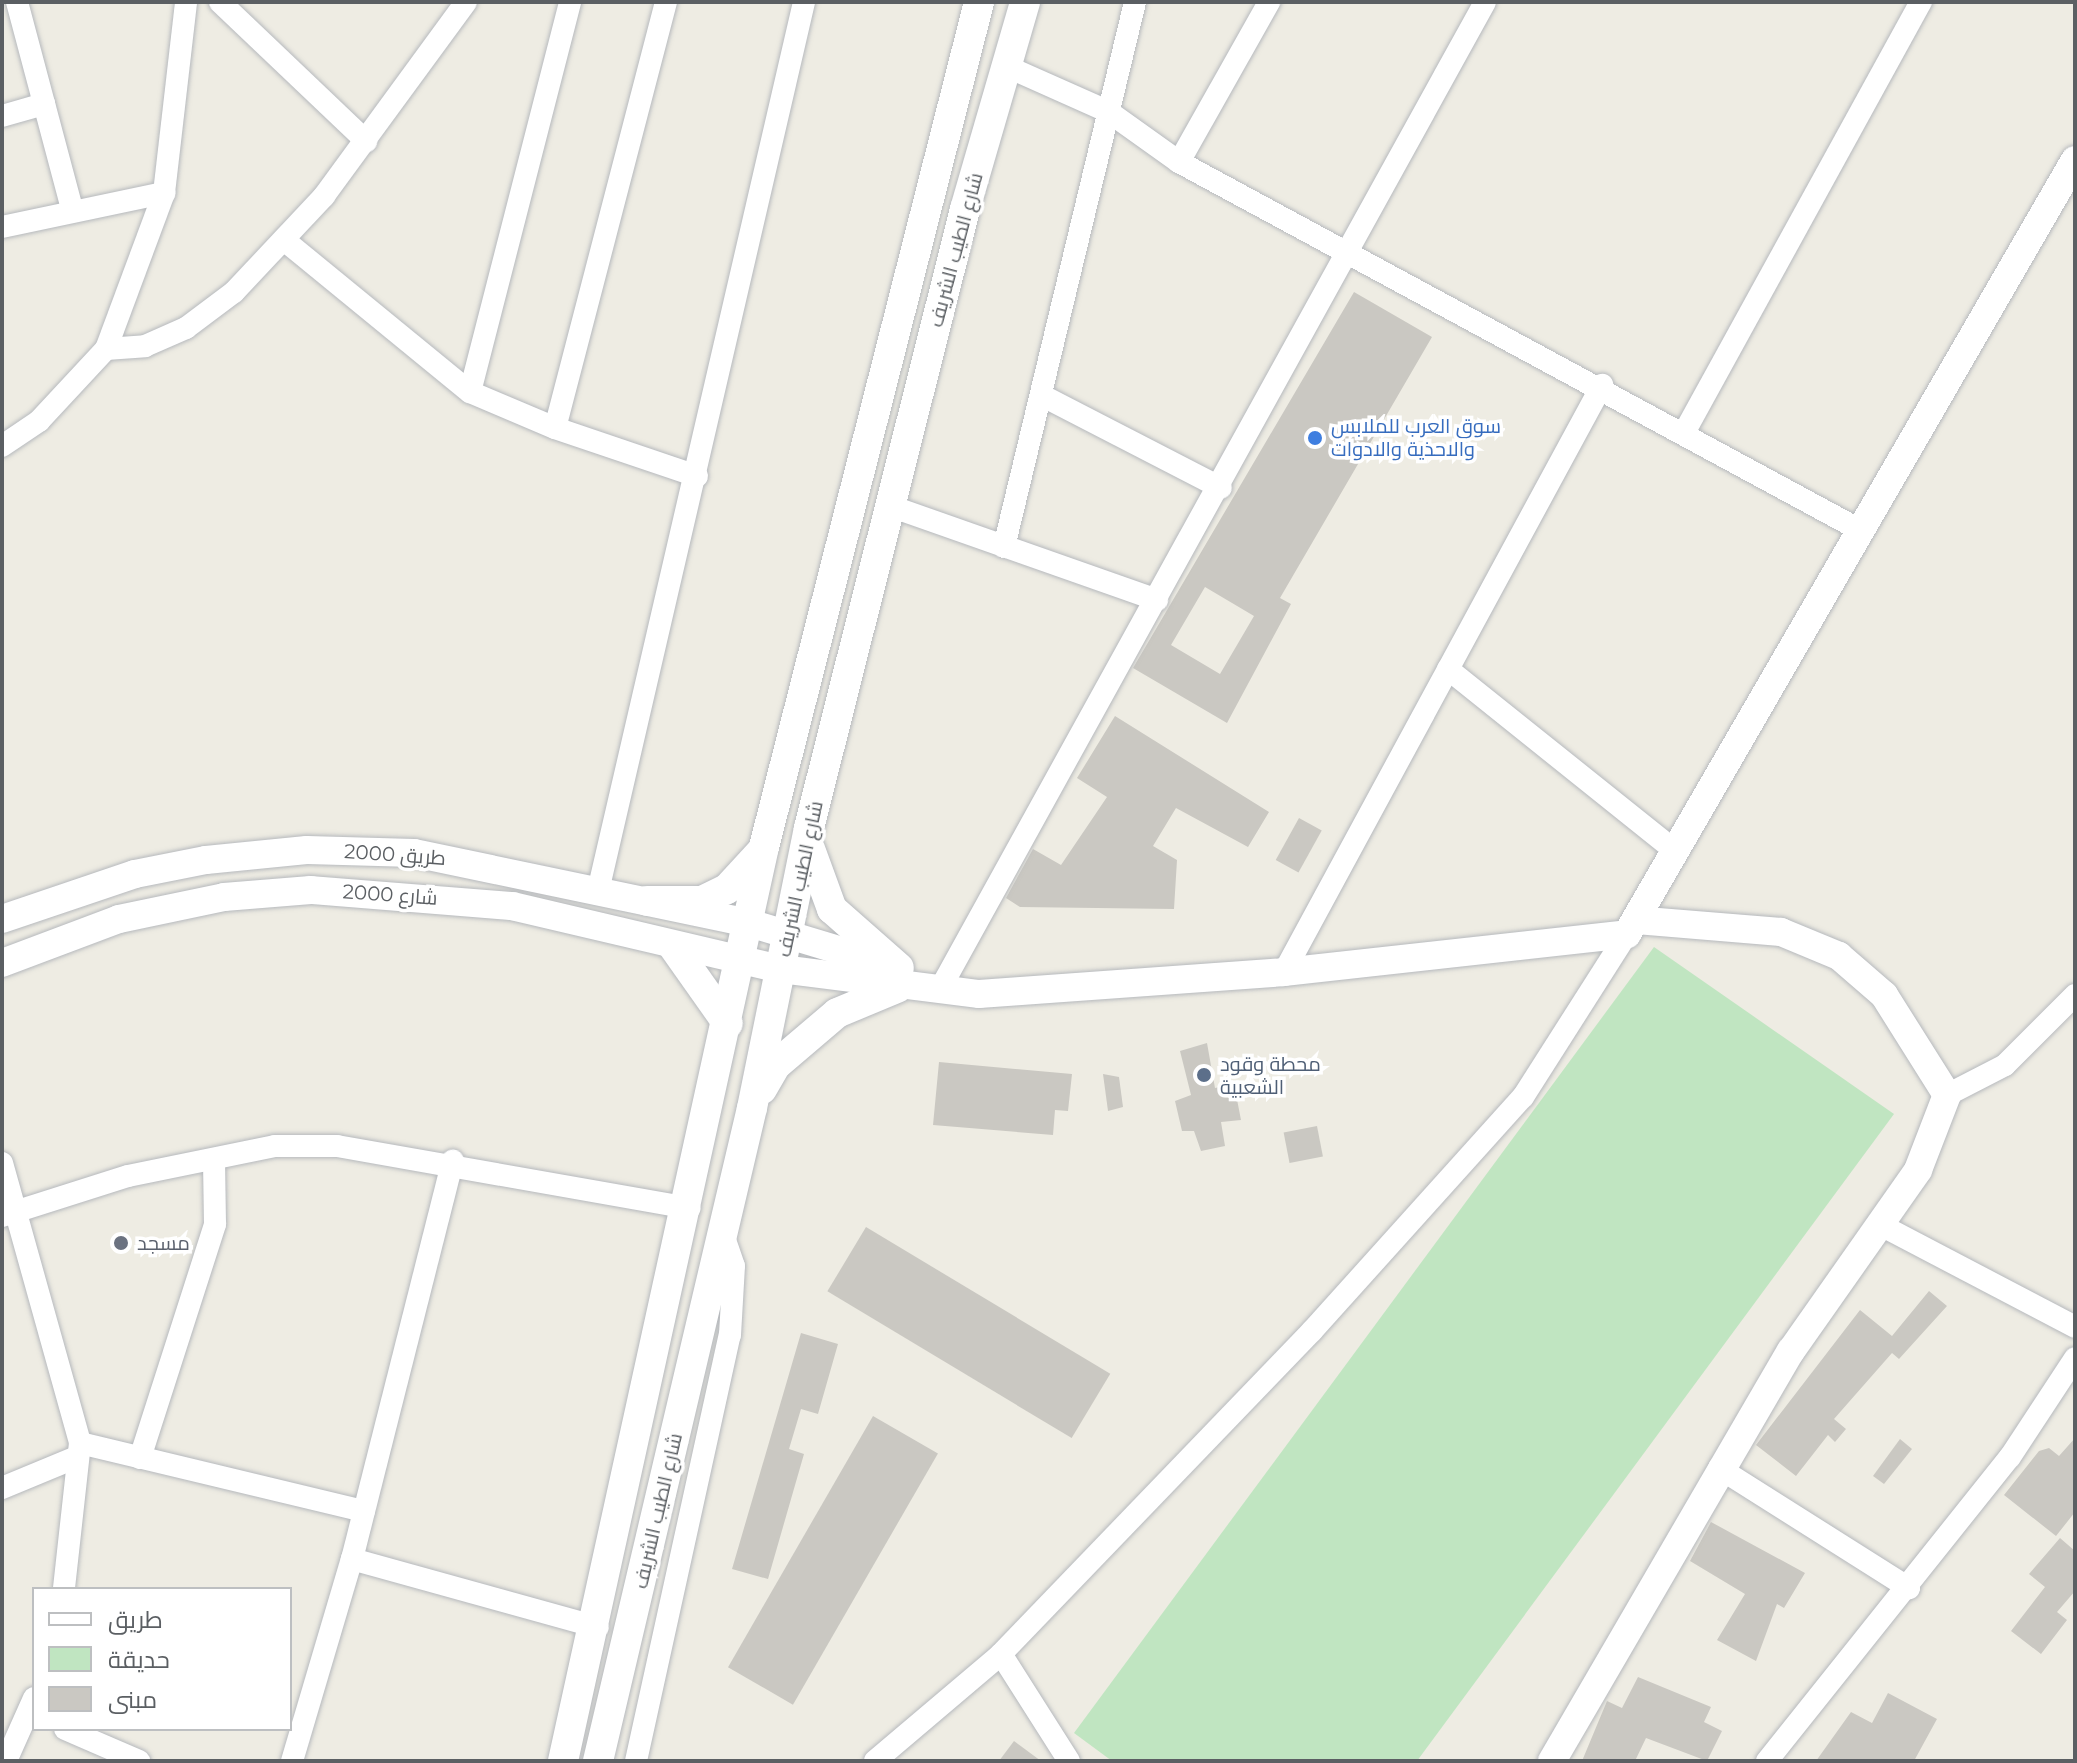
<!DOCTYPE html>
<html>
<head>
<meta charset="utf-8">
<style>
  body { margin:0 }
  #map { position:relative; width:2077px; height:1763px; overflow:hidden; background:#eeece3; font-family:Montserrat,Cairo,sans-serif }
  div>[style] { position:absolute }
  .green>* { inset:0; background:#c0e5c1 }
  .building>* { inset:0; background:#cac8c2; transform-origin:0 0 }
  .roads { filter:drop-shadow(0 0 2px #b6b9bd) drop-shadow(0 0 2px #b6b9bd) }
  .minor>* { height:22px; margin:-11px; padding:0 11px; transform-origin:11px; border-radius:11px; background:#fff }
  .tertiary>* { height:28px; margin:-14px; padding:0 14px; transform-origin:14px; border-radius:14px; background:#fff }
  .secondary>* { height:30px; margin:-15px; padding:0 15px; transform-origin:15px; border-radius:15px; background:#fff }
  .dots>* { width:22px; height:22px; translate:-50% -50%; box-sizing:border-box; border:4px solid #fff; border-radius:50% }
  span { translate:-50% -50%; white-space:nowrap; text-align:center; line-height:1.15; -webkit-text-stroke:7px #fff; paint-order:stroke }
  .street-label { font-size:20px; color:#5b5f63 }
  .shop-label { font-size:20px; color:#366cbe }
  .left { translate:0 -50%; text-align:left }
  .service-label { font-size:20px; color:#4e5e75 }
  .worship-label { font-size:20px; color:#5b616d }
  .frame { position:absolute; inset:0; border:4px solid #5b5f63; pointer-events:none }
  .legend { position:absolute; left:32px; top:1587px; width:260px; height:144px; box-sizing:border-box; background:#fff; border:2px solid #bdbfc1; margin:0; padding:10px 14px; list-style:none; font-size:24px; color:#5b5f63 }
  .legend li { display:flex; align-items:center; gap:16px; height:40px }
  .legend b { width:40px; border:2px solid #bdbfc1 }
</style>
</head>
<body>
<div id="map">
  <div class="green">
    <div style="clip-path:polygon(1654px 947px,1894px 1114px,1417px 1761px,1112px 1761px,1074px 1733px)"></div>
  </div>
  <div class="building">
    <div style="clip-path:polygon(evenodd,1354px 292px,1432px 337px,1280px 598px,1291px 604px,1227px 723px,1133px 668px,1354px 292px,1205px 587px,1254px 616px,1220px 674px,1171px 645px,1205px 587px)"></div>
    <div style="clip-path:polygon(1115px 716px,1269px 812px,1248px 847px,1176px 808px,1153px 846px,1177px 860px,1174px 909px,1020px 907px,1006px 898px,1033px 849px,1061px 865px,1107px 797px,1077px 778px)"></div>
    <div style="left:1299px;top:818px;width:26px;height:48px;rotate:29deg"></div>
    <div style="clip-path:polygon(1207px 1043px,1215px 1088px,1234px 1084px,1241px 1120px,1221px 1122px,1225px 1146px,1201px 1151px,1194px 1131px,1182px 1131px,1175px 1101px,1191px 1095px,1180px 1051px)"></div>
    <div style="clip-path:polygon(939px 1062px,1072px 1074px,1068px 1111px,1055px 1110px,1053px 1135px,933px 1125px)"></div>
    <div style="clip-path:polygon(1103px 1074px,1119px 1077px,1123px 1107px,1108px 1111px)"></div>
    <div style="left:1317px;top:1126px;width:31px;height:34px;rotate:79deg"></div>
    <div style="left:866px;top:1227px;width:285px;height:75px;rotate:31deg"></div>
    <div style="clip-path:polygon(1929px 1291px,1947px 1306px,1899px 1359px,1892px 1353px,1834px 1419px,1846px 1429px,1835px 1442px,1828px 1435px,1796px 1476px,1756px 1445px,1860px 1310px,1892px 1336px)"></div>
    <div style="clip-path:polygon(801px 1333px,838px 1344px,818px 1414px,801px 1409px,789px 1449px,804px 1454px,768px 1579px,732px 1569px)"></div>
    <div style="left:873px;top:1416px;width:75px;height:290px;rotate:30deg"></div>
    <div style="clip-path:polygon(2075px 1438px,2075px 1512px,2056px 1536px,2004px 1495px,2039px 1451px,2049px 1448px,2059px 1456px)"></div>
    <div style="clip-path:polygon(1900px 1439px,1912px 1449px,1884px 1484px,1873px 1476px)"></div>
    <div style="clip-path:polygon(1711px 1522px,1805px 1573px,1784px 1608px,1777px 1604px,1756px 1661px,1717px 1640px,1745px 1594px,1690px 1561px)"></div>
    <div style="clip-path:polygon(2060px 1538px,2075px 1551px,2075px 1591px,2057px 1612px,2067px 1620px,2041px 1654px,2011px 1631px,2045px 1587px,2029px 1574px)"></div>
    <div style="clip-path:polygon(1638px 1677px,1711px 1707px,1704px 1722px,1722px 1731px,1707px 1761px,1646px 1738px,1635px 1761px,1582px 1761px,1607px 1701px,1622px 1708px)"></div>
    <div style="clip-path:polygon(1888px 1693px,1937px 1719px,1914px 1761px,1816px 1761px,1851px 1712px,1872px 1723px)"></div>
    <div style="clip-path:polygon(1014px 1741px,1041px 1761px,999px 1761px)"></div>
  </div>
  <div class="roads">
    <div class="minor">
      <div style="left:17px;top:2px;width:214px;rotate:75.1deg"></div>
      <div style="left:220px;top:2px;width:202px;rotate:43.6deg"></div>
      <div style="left:666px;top:2px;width:440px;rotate:104.6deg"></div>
      <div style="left:555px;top:428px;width:150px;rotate:18.7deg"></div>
      <div style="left:1008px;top:67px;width:111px;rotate:24deg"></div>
      <div style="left:1109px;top:112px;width:86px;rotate:35.5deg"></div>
      <div style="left:1179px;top:162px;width:772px;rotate:28.39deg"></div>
      <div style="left:2px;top:116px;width:44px;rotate:-15.9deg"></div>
      <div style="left:1179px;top:162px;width:184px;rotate:-60.6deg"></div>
      <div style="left:2px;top:227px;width:166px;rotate:-11.9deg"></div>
      <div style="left:284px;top:240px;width:240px;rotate:39.3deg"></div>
      <div style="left:106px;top:349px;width:39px;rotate:-4deg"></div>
      <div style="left:145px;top:346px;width:45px;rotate:-23.7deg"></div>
      <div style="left:186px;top:328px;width:60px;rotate:-36.9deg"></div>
      <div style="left:234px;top:292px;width:132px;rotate:-46.8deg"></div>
      <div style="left:324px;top:196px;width:240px;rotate:-53.8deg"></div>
      <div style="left:1043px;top:396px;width:200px;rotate:27.3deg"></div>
      <div style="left:555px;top:428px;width:92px;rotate:-157deg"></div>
      <div style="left:470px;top:392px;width:403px;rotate:-75.6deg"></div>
      <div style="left:1685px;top:431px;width:490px;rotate:-61.2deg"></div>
      <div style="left:2px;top:446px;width:45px;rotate:-34deg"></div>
      <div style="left:39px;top:421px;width:98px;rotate:-47.1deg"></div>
      <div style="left:106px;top:349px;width:166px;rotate:-69.6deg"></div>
      <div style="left:164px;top:193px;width:192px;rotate:-83.4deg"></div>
      <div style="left:893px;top:507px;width:280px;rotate:19.4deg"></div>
      <div style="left:1004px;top:547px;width:561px;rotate:-76.48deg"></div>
      <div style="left:1448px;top:669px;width:291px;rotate:38.7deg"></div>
      <div style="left:598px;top:891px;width:913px;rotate:-76.95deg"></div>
      <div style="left:1284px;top:972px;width:668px;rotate:-61.55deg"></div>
      <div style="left:940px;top:989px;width:1127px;rotate:-61.09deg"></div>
      <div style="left:1947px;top:1095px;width:65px;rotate:-27.3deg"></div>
      <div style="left:2005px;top:1065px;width:99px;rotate:-45deg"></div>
      <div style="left:2px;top:1163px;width:291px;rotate:74.4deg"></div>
      <div style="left:80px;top:1443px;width:147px;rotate:96.3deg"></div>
      <div style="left:2px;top:1216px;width:132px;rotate:-17.6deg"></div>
      <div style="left:128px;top:1176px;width:150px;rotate:-11.5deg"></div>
      <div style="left:275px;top:1146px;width:62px"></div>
      <div style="left:337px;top:1146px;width:358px;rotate:10deg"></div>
      <div style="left:1879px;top:1224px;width:221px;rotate:27.7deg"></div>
      <div style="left:80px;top:1443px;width:292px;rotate:13.5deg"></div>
      <div style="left:140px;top:1458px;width:246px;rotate:-72.2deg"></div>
      <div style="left:215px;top:1224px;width:64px;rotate:-90.9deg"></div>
      <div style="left:1719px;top:1468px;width:225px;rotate:32.3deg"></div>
      <div style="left:2px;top:1488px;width:81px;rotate:-22.5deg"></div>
      <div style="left:352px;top:1559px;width:255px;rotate:15.5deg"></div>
      <div style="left:1001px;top:1654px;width:127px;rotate:57.6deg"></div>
      <div style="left:65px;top:1729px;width:81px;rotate:23.4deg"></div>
      <div style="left:6px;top:1761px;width:69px;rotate:-66deg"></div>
      <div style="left:292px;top:1761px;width:211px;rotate:-73.5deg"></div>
      <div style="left:352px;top:1559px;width:411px;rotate:-75.8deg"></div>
      <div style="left:636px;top:1761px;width:436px;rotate:-77.6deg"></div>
      <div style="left:730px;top:1335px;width:69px;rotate:-86.7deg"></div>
      <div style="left:734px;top:1266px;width:37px;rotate:-109deg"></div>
      <div style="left:875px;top:1761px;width:165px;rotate:-40.3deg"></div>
      <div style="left:1001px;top:1654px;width:448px;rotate:-46.1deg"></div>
      <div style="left:1312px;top:1331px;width:315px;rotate:-48deg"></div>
      <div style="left:1523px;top:1097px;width:193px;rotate:-57.5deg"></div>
      <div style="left:1767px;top:1761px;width:389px;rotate:-51.4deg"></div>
      <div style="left:2010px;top:1457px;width:118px;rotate:-56.7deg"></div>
    </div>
    <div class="tertiary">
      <div style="left:2px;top:919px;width:140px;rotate:-18.7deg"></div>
      <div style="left:135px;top:874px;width:72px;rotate:-11.2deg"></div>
      <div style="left:206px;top:860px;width:101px;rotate:-5.7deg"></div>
      <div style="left:307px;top:850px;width:107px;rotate:1.6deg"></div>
      <div style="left:414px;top:853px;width:342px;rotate:11.8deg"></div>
      <div style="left:749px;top:923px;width:156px;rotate:16.8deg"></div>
      <div style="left:2px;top:963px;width:125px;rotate:-20.6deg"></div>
      <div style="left:119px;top:919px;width:107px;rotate:-11.8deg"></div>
      <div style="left:224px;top:897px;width:87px;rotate:-4.6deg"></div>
      <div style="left:311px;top:890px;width:202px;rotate:4.6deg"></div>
      <div style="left:512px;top:906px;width:276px;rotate:13.2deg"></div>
      <div style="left:781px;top:969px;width:200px;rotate:7.2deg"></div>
      <div style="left:979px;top:994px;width:306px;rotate:-4.1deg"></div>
      <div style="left:1284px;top:972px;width:345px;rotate:-6.3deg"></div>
      <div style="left:1627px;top:934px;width:894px;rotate:-59.94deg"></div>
      <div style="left:1552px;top:1761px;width:475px;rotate:-59.8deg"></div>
      <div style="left:1791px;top:1351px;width:221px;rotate:-54.9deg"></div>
      <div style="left:1918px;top:1170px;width:80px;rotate:-68.9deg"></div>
      <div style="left:1947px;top:1095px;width:118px;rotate:-122.2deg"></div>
      <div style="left:1884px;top:995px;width:60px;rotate:-139.1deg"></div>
      <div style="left:1839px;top:956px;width:63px;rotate:-157.5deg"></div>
      <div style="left:1781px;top:932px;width:145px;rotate:-175.3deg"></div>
    </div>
    <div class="secondary">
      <div style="left:810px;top:849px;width:64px;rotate:69.9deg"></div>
      <div style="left:832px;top:909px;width:89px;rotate:41.4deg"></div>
      <div style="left:647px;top:901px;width:55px"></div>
      <div style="left:702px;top:901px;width:28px;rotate:-26deg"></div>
      <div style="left:727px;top:889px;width:50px;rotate:-47.4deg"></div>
      <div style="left:673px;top:946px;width:95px;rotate:54.8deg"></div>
      <div style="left:762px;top:1089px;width:28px;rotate:-60deg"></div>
      <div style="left:776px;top:1065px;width:80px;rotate:-40.4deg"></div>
      <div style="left:837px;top:1013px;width:65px;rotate:-22.6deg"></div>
      <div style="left:563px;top:1761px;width:936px;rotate:-77.6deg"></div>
      <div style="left:764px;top:847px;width:872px;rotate:-75.72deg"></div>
      <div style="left:598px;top:1761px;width:671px;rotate:-76.73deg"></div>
      <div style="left:752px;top:1108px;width:286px;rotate:-78.5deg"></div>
      <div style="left:809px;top:828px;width:638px;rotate:-75.85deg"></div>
      <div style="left:965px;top:209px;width:216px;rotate:-73.8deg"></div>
    </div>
  </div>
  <div class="dots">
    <div style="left:1315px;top:438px;background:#3f7fe0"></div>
    <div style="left:1204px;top:1075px;background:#5c6f8a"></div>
    <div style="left:121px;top:1243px;background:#6b7280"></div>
  </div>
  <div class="street-label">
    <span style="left:956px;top:250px;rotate:-75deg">شارع الطيب الشريف</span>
    <span style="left:395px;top:855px;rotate:4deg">طريق 2000</span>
    <span style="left:800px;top:879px;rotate:-78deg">شارع الطيب الشريف</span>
    <span style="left:390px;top:895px;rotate:4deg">شارع 2000</span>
    <span style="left:658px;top:1511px;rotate:-77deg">شارع الطيب الشريف</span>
  </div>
  <div class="shop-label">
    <span class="left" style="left:1331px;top:438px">سوق العرب للملابس<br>والاحذية والادوات</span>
  </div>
  <div class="service-label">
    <span class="left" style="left:1220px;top:1076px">محطة وقود<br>الشعبية</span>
  </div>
  <div class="worship-label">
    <span class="left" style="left:137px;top:1243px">مسجد</span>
  </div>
  <div class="frame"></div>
  <ul class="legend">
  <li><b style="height:10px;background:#fff"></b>طريق</li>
  <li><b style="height:22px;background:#c0e5c1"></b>حديقة</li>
  <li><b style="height:22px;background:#cac8c2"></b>مبنى</li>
  </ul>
</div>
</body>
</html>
